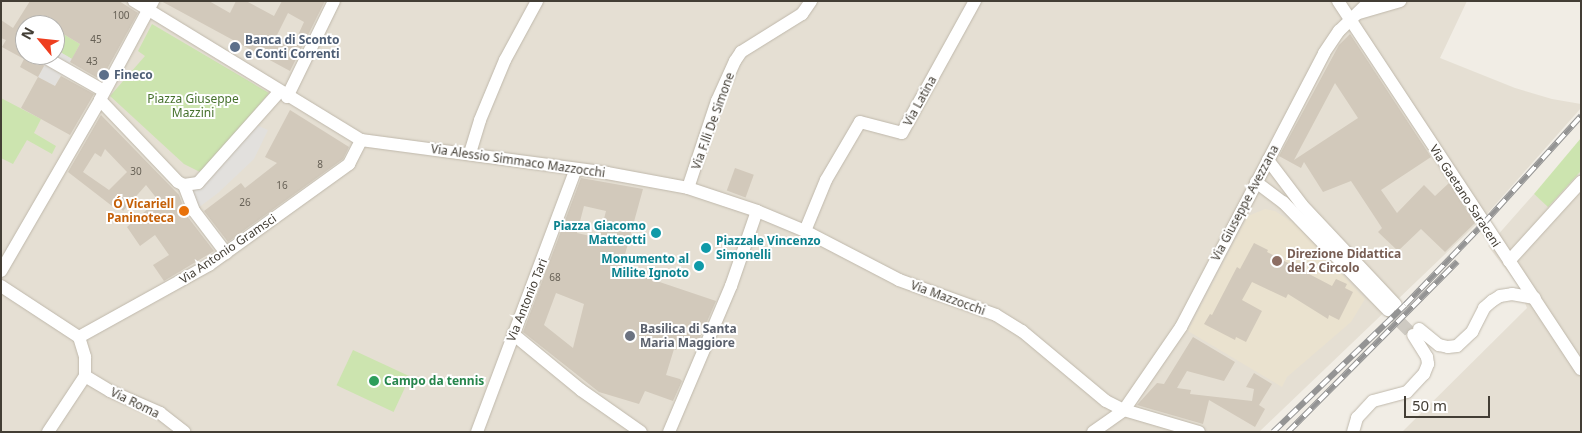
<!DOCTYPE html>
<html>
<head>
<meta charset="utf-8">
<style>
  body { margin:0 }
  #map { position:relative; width:1582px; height:433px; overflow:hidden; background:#f1ede5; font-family:"Noto Sans",sans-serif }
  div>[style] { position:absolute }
  .residential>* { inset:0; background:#e5dfd3 }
  .education>* { inset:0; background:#eae2cf }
  .green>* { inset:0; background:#cce4af; transform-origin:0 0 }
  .parking>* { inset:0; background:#e2e0dd }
  .building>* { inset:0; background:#d2c9bb; transform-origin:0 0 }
  .minor-tunnel>* { height:12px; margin-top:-6px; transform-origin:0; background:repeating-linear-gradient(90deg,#cecac2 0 12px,transparent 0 18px) }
  .roads { filter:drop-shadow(0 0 1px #bfb8ab) drop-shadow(0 0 1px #bfb8ab) }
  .minor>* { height:12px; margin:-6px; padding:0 6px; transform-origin:6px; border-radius:6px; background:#fff }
  .rail>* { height:5.5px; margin-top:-2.75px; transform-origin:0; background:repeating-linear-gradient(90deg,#fff 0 11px,#949494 0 22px); box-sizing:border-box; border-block:1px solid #949494 }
  .dots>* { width:14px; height:14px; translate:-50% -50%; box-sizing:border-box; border:2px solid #fff; border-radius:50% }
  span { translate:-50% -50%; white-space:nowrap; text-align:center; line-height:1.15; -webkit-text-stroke:4px #fff; paint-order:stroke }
  .number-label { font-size:10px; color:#676156 }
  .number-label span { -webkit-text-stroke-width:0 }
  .service-label { font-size:12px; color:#4e5e75; font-weight:700 }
  .left { translate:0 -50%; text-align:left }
  .park-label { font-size:12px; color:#46712c }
  .street-label { font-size:12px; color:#433e35 }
  .food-label { font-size:12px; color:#c56008; font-weight:700 }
  .right { translate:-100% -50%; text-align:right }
  .culture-label { font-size:12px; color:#0d838f; font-weight:700 }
  .education-label { font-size:12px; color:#785e54; font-weight:700 }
  .worship-label { font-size:12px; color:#5b616d; font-weight:700 }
  .leisure-label { font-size:12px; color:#27864d; font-weight:700 }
  .frame { position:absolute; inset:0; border:2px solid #433e35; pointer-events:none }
  .north { position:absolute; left:15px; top:15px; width:50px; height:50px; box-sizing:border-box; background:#fff; border:1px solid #b4b2ae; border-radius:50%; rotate:298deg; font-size:14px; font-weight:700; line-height:20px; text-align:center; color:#433e35 }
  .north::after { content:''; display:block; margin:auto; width:18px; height:22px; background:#ee3e1f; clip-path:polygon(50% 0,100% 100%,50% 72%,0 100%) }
  .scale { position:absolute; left:1404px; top:396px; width:86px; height:22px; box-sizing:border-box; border:2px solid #433e35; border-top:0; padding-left:6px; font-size:15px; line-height:18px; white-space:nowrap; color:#433e35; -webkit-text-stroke:4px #fff; paint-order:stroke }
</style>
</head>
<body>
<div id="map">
  <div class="residential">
    <div style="clip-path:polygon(evenodd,1px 1px,1467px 1px,1440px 58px,1515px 88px,1552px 99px,1581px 104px,1581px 108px,1487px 214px,1259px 432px,1px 432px,1px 1px,25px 25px,55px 25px,55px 55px,25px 55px,25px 25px)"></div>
    <div style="clip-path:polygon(1581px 171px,1581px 432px,1402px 432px,1527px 308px,1518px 285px,1488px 246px,1534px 194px,1548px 206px)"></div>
  </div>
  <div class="education">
    <div style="clip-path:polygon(1265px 209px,1275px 211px,1295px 224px,1365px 299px,1351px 322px,1287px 377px,1282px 387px,1188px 331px,1248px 216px)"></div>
  </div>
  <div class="green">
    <div style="clip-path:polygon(152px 24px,269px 93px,202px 173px,184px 164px,110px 96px,145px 56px,138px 51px)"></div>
    <div style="clip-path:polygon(55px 29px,80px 44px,72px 59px,55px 49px)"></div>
    <div style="clip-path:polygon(1px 98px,41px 119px,34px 133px,56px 146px,52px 154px,27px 140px,13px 164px,1px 158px)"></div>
    <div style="clip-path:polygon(1581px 138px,1581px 171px,1548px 207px,1534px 194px)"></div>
    <div style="left:353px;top:350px;width:63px;height:39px;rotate:25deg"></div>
  </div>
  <div class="parking">
    <div style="clip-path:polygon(55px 49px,72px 59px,67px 69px,76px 75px,73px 81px,61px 75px,55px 86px,38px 77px,50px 55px,55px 55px)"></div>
    <div style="clip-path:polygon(252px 123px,268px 130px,254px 159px,218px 193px,194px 211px,184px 185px,198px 183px)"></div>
  </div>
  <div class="building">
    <div style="clip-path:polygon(30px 1px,119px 1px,138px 13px,101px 80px,70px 62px,80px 44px,55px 29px,55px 25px,25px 25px,25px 58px,27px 55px,41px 55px,40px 60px,44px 66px,38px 77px,20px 67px,24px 59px,2px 47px,6px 40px,1px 38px,1px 20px,13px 28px)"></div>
    <div style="clip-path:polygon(evenodd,161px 1px,209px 1px,230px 13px,236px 1px,246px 1px,274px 16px,282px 1px,325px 1px,290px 71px,161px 1px,288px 13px,304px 22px,294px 44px,277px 35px,288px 13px)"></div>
    <div style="clip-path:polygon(evenodd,1350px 34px,1431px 157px,1381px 190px,1397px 213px,1424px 185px,1435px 196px,1449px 183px,1475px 223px,1445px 252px,1421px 229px,1398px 251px,1378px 232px,1382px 228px,1351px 181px,1323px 192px,1304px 162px,1301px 168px,1279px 156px,1339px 45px,1350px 34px,1335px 83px,1358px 118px,1294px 160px,1335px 83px)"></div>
    <div style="clip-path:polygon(61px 76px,94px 94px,70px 135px,21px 108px,38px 77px,55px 86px)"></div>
    <div style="clip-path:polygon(290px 110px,349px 147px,343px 159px,228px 242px,204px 211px,241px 183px,245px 188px,277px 163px,265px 157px)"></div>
    <div style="clip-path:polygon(evenodd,101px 115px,179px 195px,187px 216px,214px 251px,164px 281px,153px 265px,169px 255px,155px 235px,140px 246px,127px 227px,158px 200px,146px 185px,123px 211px,116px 202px,112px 206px,68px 172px,101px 115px,105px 149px,127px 172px,109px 190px,83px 172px,95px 153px,101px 157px,105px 149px)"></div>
    <div style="left:735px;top:168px;width:20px;height:24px;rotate:20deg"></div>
    <div style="clip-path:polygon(evenodd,581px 178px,643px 189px,621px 269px,716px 301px,695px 349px,680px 343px,676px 350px,674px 349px,666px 375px,680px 379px,682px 381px,673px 401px,645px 391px,639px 404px,599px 392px,523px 332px,581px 178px,584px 206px,606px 211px,599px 238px,577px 233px,584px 206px,581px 178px,556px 293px,584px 304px,573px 348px,544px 325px,556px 293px)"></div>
    <div style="clip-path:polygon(1254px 243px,1268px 250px,1267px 252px,1332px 286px,1336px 279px,1347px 284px,1345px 288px,1353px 292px,1339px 320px,1329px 315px,1328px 319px,1288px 294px,1286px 298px,1252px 282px,1242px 300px,1262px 311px,1246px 342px,1236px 337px,1235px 340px,1204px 324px,1210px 314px,1212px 315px,1237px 267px,1240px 269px)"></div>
    <div style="clip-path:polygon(1193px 337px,1235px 362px,1224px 381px,1187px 371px,1177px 388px,1191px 390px,1190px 394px,1252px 401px,1254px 389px,1246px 387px,1254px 373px,1272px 384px,1259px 405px,1265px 409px,1255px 427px,1209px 400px,1203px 424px,1137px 405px,1157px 383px,1164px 384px)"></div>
  </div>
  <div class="minor-tunnel">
    <div style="left:1388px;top:310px;width:35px;rotate:45deg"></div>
  </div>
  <div class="roads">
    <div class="minor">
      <div style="left:134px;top:1px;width:266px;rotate:31.5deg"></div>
      <div style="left:361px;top:140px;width:248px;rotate:7.6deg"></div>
      <div style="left:607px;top:173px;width:82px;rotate:10.5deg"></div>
      <div style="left:688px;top:188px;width:73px;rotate:18.4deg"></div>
      <div style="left:757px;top:211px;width:52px;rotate:22.6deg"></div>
      <div style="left:805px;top:231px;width:106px;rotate:27.5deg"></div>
      <div style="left:899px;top:280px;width:103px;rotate:19.8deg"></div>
      <div style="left:996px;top:315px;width:31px;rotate:32deg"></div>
      <div style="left:1022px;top:331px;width:109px;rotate:39.8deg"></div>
      <div style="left:1106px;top:401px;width:20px;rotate:27deg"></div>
      <div style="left:1124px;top:410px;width:78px;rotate:16.3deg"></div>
      <div style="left:153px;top:1px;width:112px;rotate:118.2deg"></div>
      <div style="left:100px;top:100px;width:113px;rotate:46.4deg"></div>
      <div style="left:178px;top:182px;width:7px;rotate:27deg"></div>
      <div style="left:184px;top:185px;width:14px;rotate:-8deg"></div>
      <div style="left:198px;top:183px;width:122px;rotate:-48.3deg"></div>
      <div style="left:1338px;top:1px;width:441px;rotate:56.6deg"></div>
      <div style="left:1359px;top:13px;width:43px;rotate:-16.3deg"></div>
      <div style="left:48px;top:59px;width:64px;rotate:29.7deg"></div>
      <div style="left:287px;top:97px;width:107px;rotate:-63.9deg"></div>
      <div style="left:470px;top:153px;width:34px;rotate:-73deg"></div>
      <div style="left:480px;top:120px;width:65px;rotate:-67.4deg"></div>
      <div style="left:505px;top:60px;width:67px;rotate:-61.5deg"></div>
      <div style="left:1268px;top:160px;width:56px;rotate:52.9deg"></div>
      <div style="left:1302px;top:205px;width:137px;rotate:46.8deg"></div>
      <div style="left:1256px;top:182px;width:34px;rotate:37deg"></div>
      <div style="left:1283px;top:202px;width:151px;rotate:45.8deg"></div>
      <div style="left:184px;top:185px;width:28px;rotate:69deg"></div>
      <div style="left:194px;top:211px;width:53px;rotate:52.7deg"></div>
      <div style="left:688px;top:188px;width:92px;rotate:-71.6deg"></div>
      <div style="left:717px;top:101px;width:44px;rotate:-65.8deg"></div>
      <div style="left:735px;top:61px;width:11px;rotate:-56deg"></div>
      <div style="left:741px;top:52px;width:72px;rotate:-31.9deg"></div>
      <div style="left:802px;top:14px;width:16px;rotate:-55deg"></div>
      <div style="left:805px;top:231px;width:55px;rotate:-67.6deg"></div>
      <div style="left:826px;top:180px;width:67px;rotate:-59.6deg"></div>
      <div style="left:860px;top:122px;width:43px;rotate:14.7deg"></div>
      <div style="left:902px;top:133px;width:151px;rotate:-61.1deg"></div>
      <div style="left:1509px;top:261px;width:107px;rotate:-47.7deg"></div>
      <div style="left:1px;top:271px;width:198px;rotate:-59.9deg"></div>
      <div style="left:1px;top:286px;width:93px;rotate:33.2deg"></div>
      <div style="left:1419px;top:329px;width:26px;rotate:39deg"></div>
      <div style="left:1439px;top:345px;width:9px;rotate:13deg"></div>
      <div style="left:1448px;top:347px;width:9px;rotate:-6deg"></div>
      <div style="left:1457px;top:346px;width:21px;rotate:-43deg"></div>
      <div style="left:1472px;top:332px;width:27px;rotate:-63deg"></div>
      <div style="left:1484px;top:308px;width:11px;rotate:-41deg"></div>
      <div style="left:1492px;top:301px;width:9px;rotate:-32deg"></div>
      <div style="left:1500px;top:296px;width:12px;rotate:-9deg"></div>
      <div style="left:1512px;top:294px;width:23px;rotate:10deg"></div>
      <div style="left:513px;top:334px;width:88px;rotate:39.5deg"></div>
      <div style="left:581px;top:390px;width:73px;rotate:35deg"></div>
      <div style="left:79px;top:337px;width:149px;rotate:-29deg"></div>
      <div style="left:209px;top:265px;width:173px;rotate:-35.8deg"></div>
      <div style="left:349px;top:164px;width:27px;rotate:-63deg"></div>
      <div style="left:79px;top:337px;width:21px;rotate:73deg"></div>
      <div style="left:85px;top:357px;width:19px;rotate:90deg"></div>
      <div style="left:85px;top:376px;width:29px;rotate:31deg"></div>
      <div style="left:110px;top:391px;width:55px;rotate:23.7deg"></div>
      <div style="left:160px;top:413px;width:31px;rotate:38deg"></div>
      <div style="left:48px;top:432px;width:67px;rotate:-56.5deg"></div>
      <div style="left:477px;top:432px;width:281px;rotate:-69.4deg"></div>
      <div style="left:669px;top:432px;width:159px;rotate:-67deg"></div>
      <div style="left:731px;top:286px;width:79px;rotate:-70.9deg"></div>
      <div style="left:1093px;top:432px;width:38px;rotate:-35deg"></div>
      <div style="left:1124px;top:410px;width:101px;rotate:-55.5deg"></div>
      <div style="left:1181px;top:327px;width:309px;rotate:-62.4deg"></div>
      <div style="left:1324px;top:53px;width:27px;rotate:-56deg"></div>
      <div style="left:1339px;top:31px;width:43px;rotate:-44.1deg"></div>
      <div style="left:1353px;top:432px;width:15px;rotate:-74deg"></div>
      <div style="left:1357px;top:418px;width:23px;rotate:-47deg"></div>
      <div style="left:1373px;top:401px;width:35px;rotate:-15deg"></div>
      <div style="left:1407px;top:392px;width:25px;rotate:-47deg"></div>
      <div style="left:1424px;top:374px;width:11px;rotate:-68deg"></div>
      <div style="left:1428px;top:364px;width:7px;rotate:-98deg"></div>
      <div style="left:1427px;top:357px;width:26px;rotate:-122deg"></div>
    </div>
  </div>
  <div class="rail">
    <div style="left:1273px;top:432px;width:183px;rotate:-43.9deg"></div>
    <div style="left:1405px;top:305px;width:112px;rotate:-46.1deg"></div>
    <div style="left:1483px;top:224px;width:146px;rotate:-47.8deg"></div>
    <div style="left:1288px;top:432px;width:240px;rotate:-45.2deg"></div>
  </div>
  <div class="dots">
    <div style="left:235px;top:47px;background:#5c6f8a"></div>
    <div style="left:104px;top:75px;background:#5c6f8a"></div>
    <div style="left:184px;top:211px;background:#e8710a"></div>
    <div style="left:656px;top:233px;background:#0f9aa8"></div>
    <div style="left:706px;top:248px;background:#0f9aa8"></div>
    <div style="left:1277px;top:261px;background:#8d6e63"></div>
    <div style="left:699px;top:266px;background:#0f9aa8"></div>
    <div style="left:630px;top:336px;background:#6b7280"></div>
    <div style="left:374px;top:381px;background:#2e9e5b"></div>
  </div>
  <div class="number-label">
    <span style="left:121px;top:16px">100</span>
    <span style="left:96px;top:40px">45</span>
    <span style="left:92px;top:62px">43</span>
    <span style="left:320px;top:165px">8</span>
    <span style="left:136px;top:172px">30</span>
    <span style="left:282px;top:186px">16</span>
    <span style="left:245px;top:203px">26</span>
    <span style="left:555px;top:278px">68</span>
  </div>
  <div class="service-label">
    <span class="left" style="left:245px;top:47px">Banca di Sconto<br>e Conti Correnti</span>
    <span class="left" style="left:114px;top:75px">Fineco</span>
  </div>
  <div class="park-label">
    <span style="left:193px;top:106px">Piazza Giuseppe<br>Mazzini</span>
  </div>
  <div class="street-label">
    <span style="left:920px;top:101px;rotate:-61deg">Via Latina</span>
    <span style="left:713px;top:121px;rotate:-70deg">Via F.lli De Simone</span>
    <span style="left:518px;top:161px;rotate:8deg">Via Alessio Simmaco Mazzocchi</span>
    <span style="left:1465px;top:196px;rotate:57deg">Via Gaetano Saraceni</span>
    <span style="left:1245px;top:203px;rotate:-62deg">Via Giuseppe Avezzana</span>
    <span style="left:228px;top:249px;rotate:-34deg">Via Antonio Gramsci</span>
    <span style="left:948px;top:298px;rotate:20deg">Via Mazzocchi</span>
    <span style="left:527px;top:300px;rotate:-68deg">Via Antonio Tari</span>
    <span style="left:135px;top:403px;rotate:26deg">Via Roma</span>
  </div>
  <div class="food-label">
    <span class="right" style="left:174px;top:211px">Ó Vicariell<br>Paninoteca</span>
  </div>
  <div class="culture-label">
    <span class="right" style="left:646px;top:233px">Piazza Giacomo<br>Matteotti</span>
    <span class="left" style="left:716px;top:248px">Piazzale Vincenzo<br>Simonelli</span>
    <span class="right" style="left:689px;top:266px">Monumento al<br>Milite Ignoto</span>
  </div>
  <div class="education-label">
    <span class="left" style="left:1287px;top:261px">Direzione Didattica<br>del 2 Circolo</span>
  </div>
  <div class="worship-label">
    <span class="left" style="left:640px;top:336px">Basilica di Santa<br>Maria Maggiore</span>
  </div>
  <div class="leisure-label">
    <span class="left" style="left:384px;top:381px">Campo da tennis</span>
  </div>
  <div class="frame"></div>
  <div class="north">N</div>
  <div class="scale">50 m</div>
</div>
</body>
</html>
